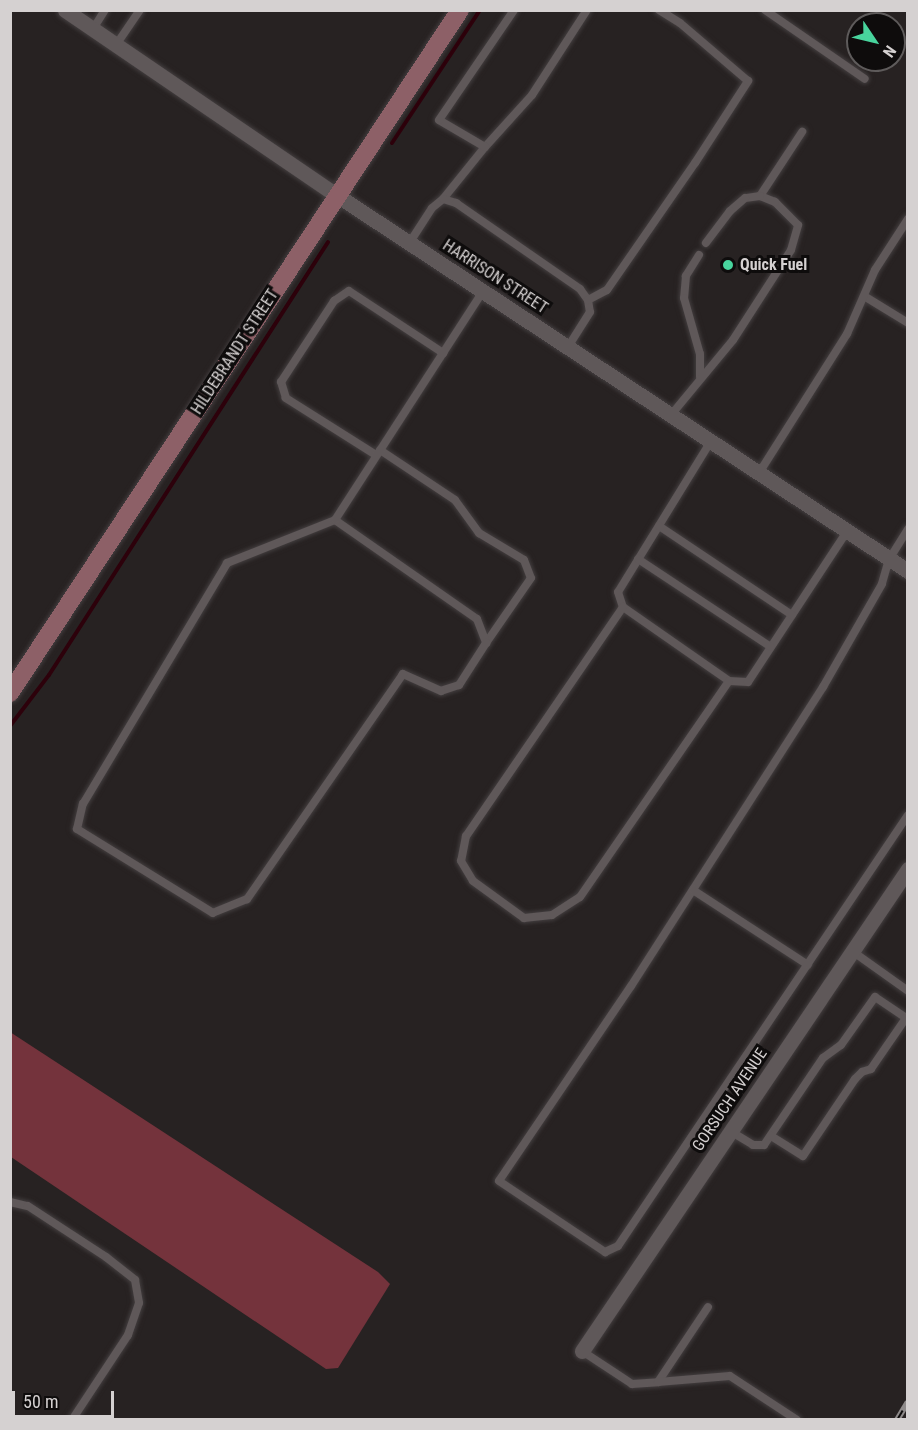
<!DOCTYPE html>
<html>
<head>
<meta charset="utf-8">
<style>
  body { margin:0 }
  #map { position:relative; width:918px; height:1430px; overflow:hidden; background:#272222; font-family:"Roboto Condensed",sans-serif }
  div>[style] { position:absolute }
  .forest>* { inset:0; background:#74333c }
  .stream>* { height:4px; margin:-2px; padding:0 2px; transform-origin:2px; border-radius:2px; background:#2d010b }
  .roads { filter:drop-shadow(0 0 2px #433e3f) drop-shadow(0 0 2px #433e3f) }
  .lane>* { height:8px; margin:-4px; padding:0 4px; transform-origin:4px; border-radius:4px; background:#5f5859 }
  .street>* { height:15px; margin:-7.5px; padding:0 7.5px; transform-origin:7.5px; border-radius:7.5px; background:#5f5859 }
  .secondary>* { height:18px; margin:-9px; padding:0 9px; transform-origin:9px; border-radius:9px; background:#8d6067 }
  .rail>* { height:6px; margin-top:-3px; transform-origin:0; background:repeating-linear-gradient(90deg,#0e0c0c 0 11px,#8e8a8a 0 22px); box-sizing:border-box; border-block:2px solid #8e8a8a }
  .dots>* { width:16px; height:16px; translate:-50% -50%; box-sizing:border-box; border:3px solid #0e0c0c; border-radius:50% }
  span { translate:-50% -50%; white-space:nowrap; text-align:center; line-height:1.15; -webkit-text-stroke:6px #0e0c0c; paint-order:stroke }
  .poi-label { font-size:16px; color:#d5d1d1; font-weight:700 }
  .left { translate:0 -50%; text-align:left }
  .street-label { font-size:16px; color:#d5d1d1 }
  .frame { position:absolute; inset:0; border:12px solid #d5d1d1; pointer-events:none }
  .north { position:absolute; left:846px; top:12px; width:60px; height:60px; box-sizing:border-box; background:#0e0c0c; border:2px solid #5e5b5b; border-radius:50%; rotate:125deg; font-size:16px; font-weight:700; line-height:24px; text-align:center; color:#d5d1d1 }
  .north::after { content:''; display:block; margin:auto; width:21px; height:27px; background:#48d49d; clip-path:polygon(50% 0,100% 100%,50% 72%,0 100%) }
  .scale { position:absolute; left:12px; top:1391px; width:102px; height:27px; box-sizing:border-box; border:3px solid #d5d1d1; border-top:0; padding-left:8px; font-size:18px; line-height:21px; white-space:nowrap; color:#d5d1d1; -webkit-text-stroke:4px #0e0c0c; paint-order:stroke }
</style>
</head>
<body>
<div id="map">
  <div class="forest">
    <div style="clip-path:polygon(10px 1032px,378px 1272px,390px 1284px,338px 1368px,326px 1369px,11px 1157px)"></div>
  </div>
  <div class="stream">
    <div style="left:392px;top:143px;width:159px;rotate:-56.5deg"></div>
    <div style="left:10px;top:726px;width:64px;rotate:-52.6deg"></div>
    <div style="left:49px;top:675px;width:515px;rotate:-57.2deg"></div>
  </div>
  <div class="roads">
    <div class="lane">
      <div style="left:765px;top:10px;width:121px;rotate:34.6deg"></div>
      <div style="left:93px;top:29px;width:22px;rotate:-58deg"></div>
      <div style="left:116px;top:45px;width:42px;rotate:-55.6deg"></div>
      <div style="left:485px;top:147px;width:70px;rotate:-47.9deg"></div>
      <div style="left:532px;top:95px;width:101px;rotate:-57.1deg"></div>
      <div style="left:760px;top:196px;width:77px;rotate:-56.7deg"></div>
      <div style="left:443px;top:199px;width:67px;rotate:-51.1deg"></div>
      <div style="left:485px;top:147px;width:53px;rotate:-149.6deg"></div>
      <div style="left:439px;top:120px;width:133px;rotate:-55.7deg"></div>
      <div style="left:410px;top:242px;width:40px;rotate:-57.1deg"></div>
      <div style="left:432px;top:208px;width:14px;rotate:-39deg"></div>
      <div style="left:443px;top:199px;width:14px;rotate:17deg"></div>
      <div style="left:456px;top:203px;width:151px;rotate:34.7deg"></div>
      <div style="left:580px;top:289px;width:14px;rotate:54deg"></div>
      <div style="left:588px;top:300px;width:12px;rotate:81deg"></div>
      <div style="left:590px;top:312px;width:41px;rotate:122.2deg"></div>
      <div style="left:699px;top:255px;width:25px;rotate:122deg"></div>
      <div style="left:686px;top:276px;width:22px;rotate:95deg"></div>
      <div style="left:684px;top:298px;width:58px;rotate:74.1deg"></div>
      <div style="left:700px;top:354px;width:23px;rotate:90deg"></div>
      <div style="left:864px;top:296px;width:52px;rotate:31.5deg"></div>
      <div style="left:588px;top:300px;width:21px;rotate:-28deg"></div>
      <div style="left:607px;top:290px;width:155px;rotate:-55.3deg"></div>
      <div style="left:695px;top:163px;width:98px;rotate:-57.1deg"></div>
      <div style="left:748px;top:81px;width:89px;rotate:-139.5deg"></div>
      <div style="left:680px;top:23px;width:25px;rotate:-148deg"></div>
      <div style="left:671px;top:415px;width:97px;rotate:-50.4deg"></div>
      <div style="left:733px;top:340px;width:107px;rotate:-57.2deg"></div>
      <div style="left:791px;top:250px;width:26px;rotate:-74deg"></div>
      <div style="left:798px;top:225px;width:33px;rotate:-135deg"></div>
      <div style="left:775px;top:202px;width:16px;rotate:-158deg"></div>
      <div style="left:760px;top:196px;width:15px;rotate:172deg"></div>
      <div style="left:745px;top:198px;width:20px;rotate:139deg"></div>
      <div style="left:730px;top:211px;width:40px;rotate:127deg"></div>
      <div style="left:711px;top:441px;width:177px;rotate:121.6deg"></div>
      <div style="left:618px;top:592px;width:16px;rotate:72deg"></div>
      <div style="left:623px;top:607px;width:129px;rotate:34.9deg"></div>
      <div style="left:729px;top:681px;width:19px;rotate:3deg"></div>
      <div style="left:748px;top:682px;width:181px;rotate:-56.7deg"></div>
      <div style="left:380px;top:450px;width:90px;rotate:33.7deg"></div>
      <div style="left:455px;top:500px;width:41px;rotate:54deg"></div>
      <div style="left:479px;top:533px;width:52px;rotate:31deg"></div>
      <div style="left:524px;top:560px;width:19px;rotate:69deg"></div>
      <div style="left:531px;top:578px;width:79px;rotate:124.7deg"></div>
      <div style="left:376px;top:455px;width:107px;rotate:-147.7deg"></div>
      <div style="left:286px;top:398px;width:17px;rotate:-107deg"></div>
      <div style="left:281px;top:382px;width:97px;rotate:-56.8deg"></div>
      <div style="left:334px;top:301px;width:18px;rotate:-34deg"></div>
      <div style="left:349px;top:291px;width:113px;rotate:33.4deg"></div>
      <div style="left:759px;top:473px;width:165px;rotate:-57.7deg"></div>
      <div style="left:847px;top:334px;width:70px;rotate:-66.4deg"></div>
      <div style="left:875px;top:270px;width:61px;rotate:-57.1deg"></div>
      <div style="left:335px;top:520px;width:173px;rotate:34.9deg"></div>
      <div style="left:477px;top:619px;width:26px;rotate:69deg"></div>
      <div style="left:486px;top:643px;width:50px;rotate:122.7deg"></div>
      <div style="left:459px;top:685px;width:19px;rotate:162deg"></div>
      <div style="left:441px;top:691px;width:42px;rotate:-155.9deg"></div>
      <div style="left:403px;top:674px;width:274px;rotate:124.7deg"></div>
      <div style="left:247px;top:899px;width:37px;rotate:158deg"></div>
      <div style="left:213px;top:913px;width:160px;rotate:-148.3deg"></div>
      <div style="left:77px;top:829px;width:26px;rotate:-77deg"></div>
      <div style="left:83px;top:804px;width:281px;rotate:-59.1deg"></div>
      <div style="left:227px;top:563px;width:116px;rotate:-21.7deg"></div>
      <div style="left:335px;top:520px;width:273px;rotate:-57.1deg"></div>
      <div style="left:659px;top:526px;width:160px;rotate:33.8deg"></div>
      <div style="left:908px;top:529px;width:36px;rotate:122deg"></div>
      <div style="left:889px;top:559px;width:26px;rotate:106deg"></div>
      <div style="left:882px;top:584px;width:119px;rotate:119.8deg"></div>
      <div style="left:823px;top:687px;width:355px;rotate:122.7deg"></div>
      <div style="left:631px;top:986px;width:235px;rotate:124.1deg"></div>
      <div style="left:499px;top:1181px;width:128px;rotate:33.8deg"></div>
      <div style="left:605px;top:1252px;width:14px;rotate:-25deg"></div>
      <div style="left:618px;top:1246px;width:519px;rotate:-56.07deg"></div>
      <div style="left:638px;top:559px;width:159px;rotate:33.5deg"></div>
      <div style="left:623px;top:607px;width:278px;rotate:124.4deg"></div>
      <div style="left:466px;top:836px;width:25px;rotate:101deg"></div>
      <div style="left:461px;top:861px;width:23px;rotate:59deg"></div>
      <div style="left:473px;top:881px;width:63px;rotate:36deg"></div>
      <div style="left:524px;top:918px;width:28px;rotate:-6deg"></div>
      <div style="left:552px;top:915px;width:33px;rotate:-33deg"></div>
      <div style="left:580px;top:897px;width:262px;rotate:-55.4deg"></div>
      <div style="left:693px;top:890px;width:137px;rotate:33.1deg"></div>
      <div style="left:852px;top:951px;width:69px;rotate:35.5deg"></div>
      <div style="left:730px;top:1131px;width:27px;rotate:31deg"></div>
      <div style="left:753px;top:1145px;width:11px"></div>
      <div style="left:764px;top:1145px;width:105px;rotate:-55.9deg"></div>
      <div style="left:823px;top:1058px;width:22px;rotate:-36deg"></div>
      <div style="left:841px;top:1045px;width:59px;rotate:-54.7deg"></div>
      <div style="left:875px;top:997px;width:37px;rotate:34deg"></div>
      <div style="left:906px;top:1018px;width:62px;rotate:124.5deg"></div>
      <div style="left:871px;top:1069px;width:9px;rotate:162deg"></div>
      <div style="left:862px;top:1072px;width:10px;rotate:135deg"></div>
      <div style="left:855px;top:1079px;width:93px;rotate:124deg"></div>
      <div style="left:803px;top:1156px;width:38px;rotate:-148deg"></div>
      <div style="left:10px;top:1202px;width:18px;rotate:13deg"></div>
      <div style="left:28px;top:1206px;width:93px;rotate:33.2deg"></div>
      <div style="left:106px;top:1257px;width:37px;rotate:38deg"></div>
      <div style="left:135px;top:1280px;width:23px;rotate:80deg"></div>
      <div style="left:139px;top:1303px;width:34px;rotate:109deg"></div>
      <div style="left:128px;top:1335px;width:102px;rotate:123.4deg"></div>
      <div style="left:582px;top:1351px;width:60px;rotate:33.4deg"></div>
      <div style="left:632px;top:1384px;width:26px;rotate:-4deg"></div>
      <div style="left:658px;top:1382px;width:90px;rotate:-56.3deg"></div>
      <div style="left:658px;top:1382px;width:72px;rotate:-4.8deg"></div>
      <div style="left:730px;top:1376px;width:80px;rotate:33.3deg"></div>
    </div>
    <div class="street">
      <div style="left:65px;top:10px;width:330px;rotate:34.3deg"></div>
      <div style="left:338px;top:196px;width:682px;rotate:33.34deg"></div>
      <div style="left:582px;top:1351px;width:582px;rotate:-55.93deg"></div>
    </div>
    <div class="secondary">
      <div style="left:10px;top:693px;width:818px;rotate:-56.62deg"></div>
    </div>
  </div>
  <div class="rail">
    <div style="left:897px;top:1420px;width:21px;rotate:-59deg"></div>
  </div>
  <div class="dots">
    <div style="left:728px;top:265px;background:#48d49d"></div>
  </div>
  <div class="poi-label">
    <span class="left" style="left:740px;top:265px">Quick Fuel</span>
  </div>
  <div class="street-label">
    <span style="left:495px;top:277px;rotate:33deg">HARRISON STREET</span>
    <span style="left:235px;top:352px;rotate:-57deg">HILDEBRANDT STREET</span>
    <span style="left:730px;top:1100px;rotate:-56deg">GORSUCH AVENUE</span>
  </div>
  <div class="frame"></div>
  <div class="north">N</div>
  <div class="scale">50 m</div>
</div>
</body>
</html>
